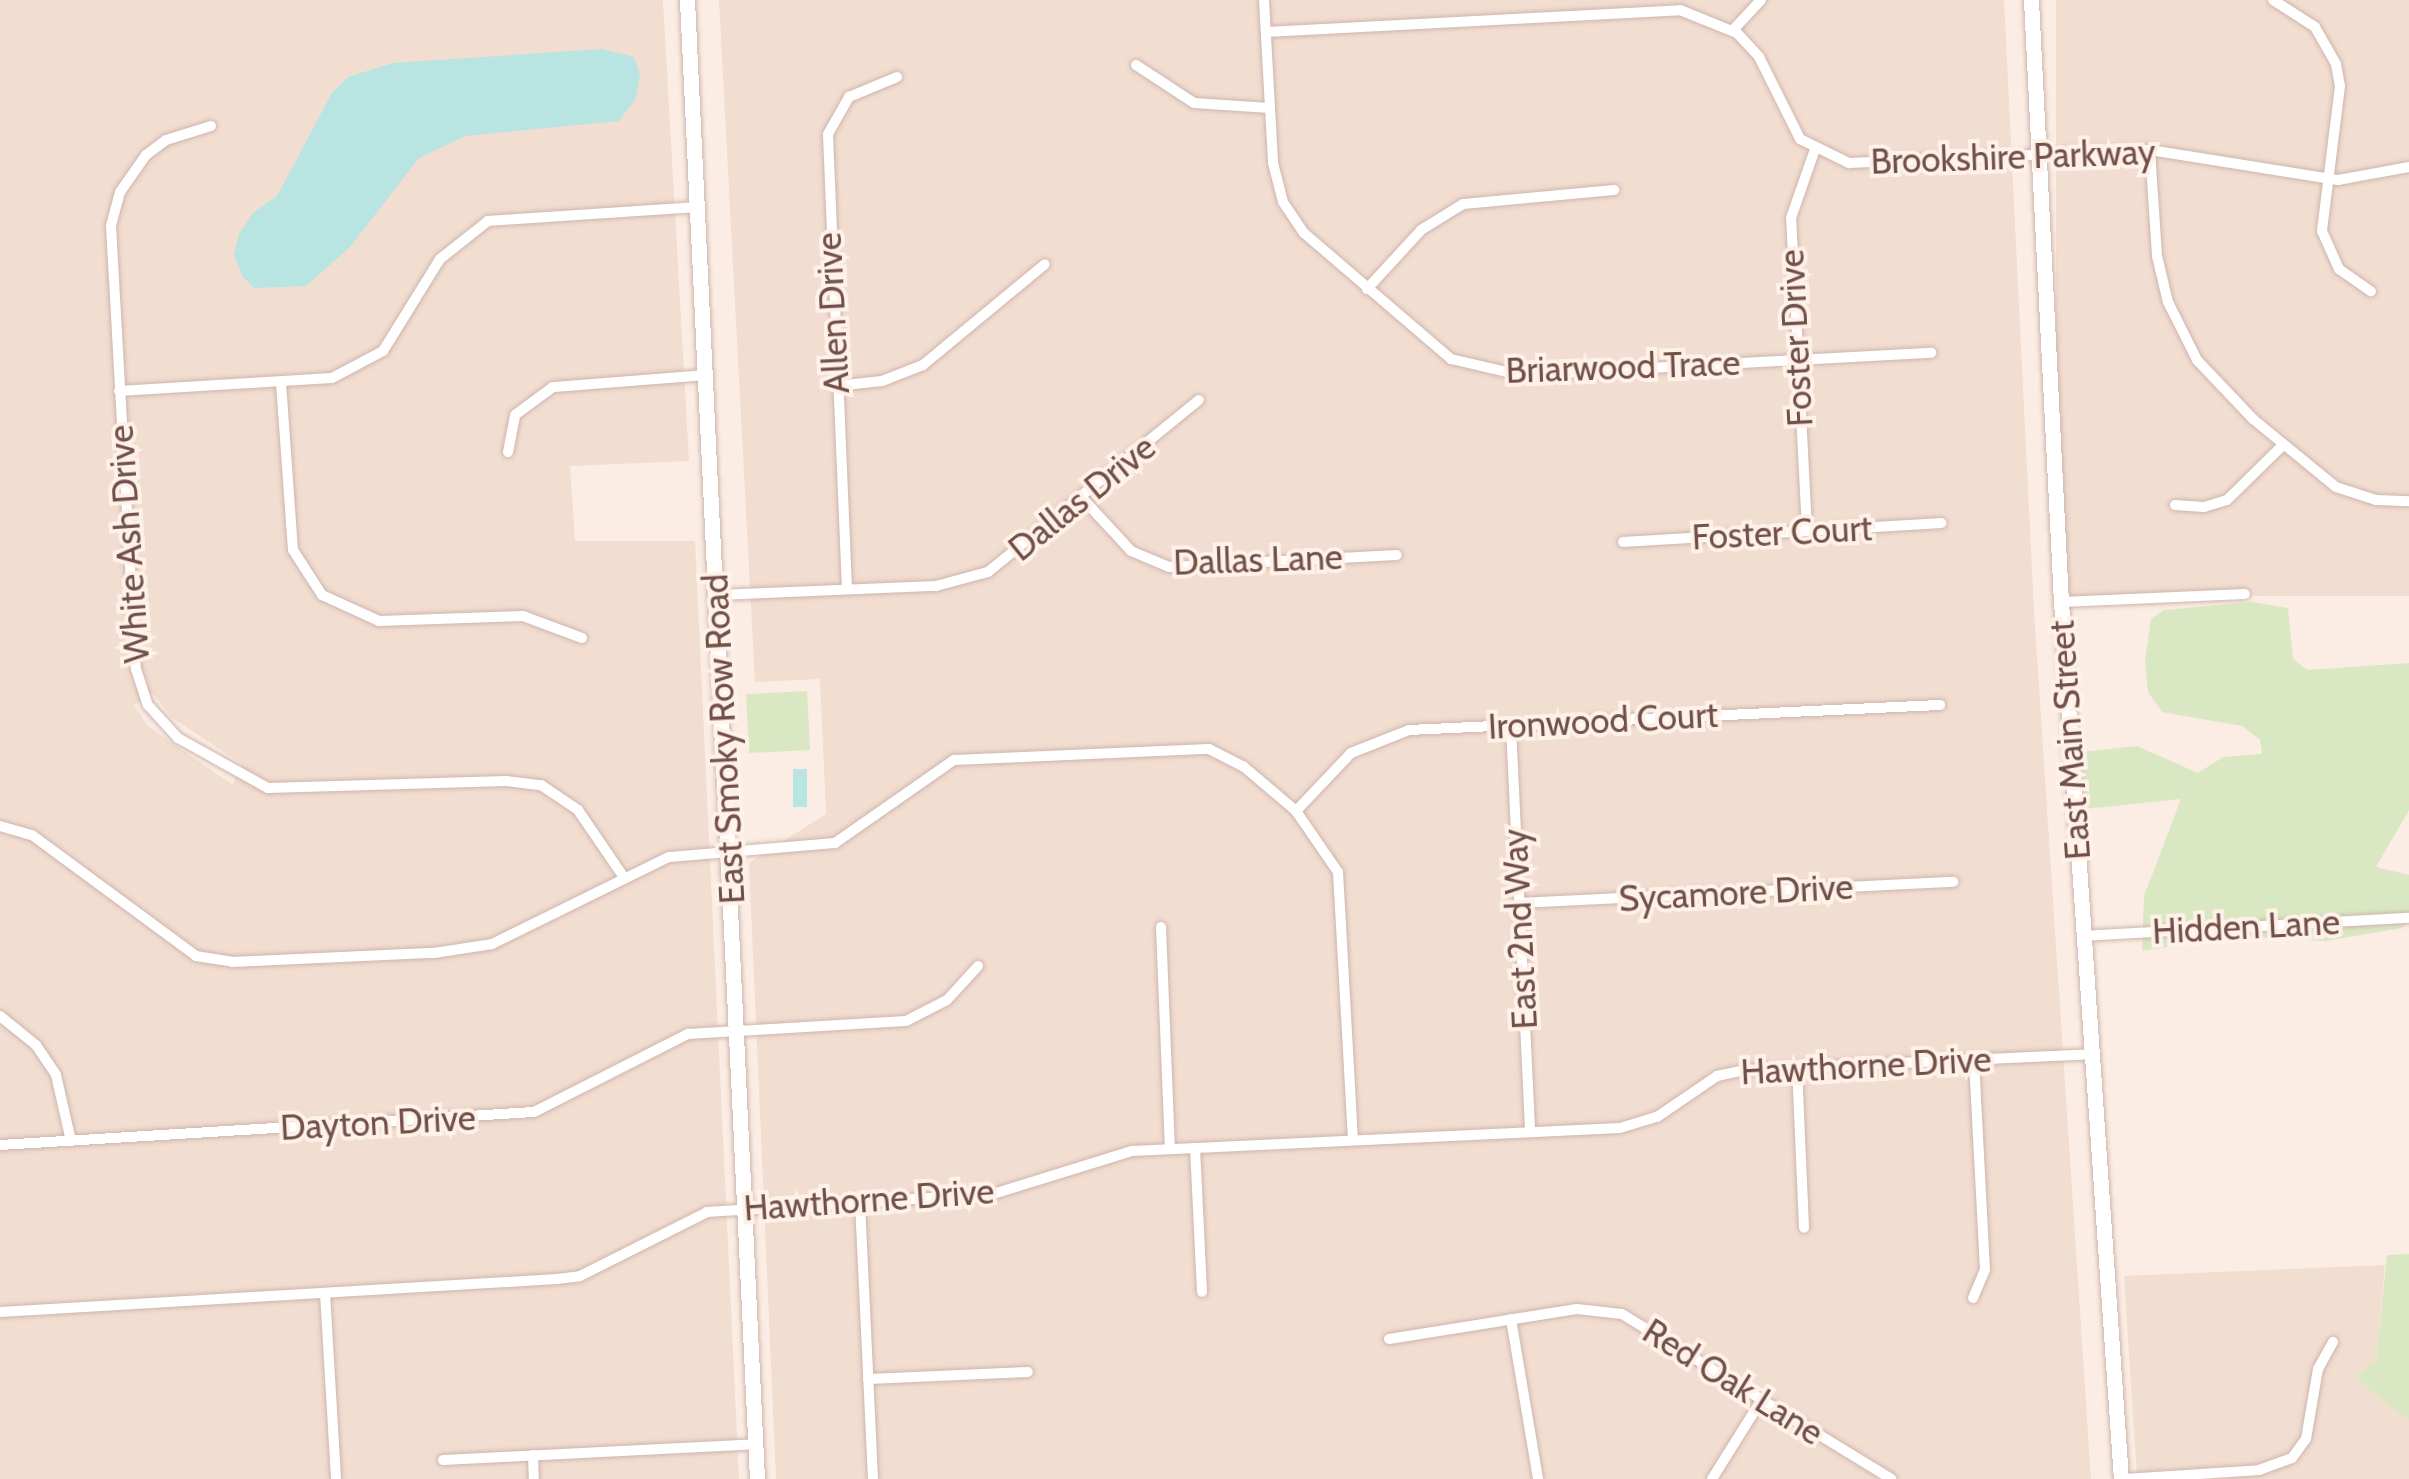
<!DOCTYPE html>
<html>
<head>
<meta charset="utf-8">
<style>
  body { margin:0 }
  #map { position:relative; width:2409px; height:1479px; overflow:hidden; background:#fbede3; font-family:Cabin,sans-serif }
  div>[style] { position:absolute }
  .residential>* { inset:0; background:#f2ddd1; transform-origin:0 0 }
  .green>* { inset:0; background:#d9e8c2; transform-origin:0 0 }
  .water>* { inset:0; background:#b8e4e2; transform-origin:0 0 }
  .roads { filter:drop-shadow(0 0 2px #ceb5ad) drop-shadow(0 0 2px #ceb5ad) }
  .street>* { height:10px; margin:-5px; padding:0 5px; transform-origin:5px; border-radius:5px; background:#fff }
  .secondary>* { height:15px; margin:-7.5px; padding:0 7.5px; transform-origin:7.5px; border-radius:7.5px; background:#fff }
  span { translate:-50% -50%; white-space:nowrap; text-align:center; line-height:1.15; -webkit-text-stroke:8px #fef1e8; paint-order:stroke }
  .street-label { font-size:35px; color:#72504a }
</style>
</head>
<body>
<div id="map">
  <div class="residential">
    <div style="clip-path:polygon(evenodd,0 0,663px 0,689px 461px,570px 466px,575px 541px,695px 541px,739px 1479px,0 1479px,0 0,153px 693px,171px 717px,242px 764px,233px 785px,148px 726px,134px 705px,153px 693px)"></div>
    <div style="clip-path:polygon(719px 0,2004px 0,2034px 611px,2091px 1479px,776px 1479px,749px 863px,826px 814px,820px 679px,755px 682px)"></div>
    <div style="left:2056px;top:0;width:353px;height:596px"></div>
    <div style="clip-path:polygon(2385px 1265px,2376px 1361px,2354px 1376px,2409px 1419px,2409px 1479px,2137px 1479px,2124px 1276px)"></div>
  </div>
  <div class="green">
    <div style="clip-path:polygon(2252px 602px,2288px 608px,2293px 659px,2307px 670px,2409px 663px,2409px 810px,2376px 867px,2409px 875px,2409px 919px,2402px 928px,2325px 941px,2237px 936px,2142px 951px,2144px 896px,2181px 799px,2084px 809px,2081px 752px,2137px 746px,2198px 773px,2223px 757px,2262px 754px,2260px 740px,2242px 726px,2162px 712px,2148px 692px,2145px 661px,2151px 619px,2164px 610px)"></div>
    <div style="left:807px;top:691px;width:59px;height:61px;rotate:87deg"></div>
    <div style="clip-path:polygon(2409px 1254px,2409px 1419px,2408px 1420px,2354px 1376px,2376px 1361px,2387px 1255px)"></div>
  </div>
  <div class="water">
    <div style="clip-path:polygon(602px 49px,634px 57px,640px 74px,636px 98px,619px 121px,465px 136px,419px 158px,350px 247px,306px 286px,254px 288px,243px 277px,234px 256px,239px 234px,253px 213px,277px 196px,332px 93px,348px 77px,393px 63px)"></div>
    <div style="left:793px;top:769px;width:14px;height:38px"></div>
  </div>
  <div class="roads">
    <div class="street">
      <div style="left:1264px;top:0;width:163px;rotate:86.8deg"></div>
      <div style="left:1273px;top:163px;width:40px;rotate:75.6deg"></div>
      <div style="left:1283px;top:202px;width:37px;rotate:56deg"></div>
      <div style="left:1304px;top:233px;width:194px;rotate:40.6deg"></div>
      <div style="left:1451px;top:359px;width:70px;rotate:13.2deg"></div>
      <div style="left:1519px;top:375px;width:413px;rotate:-3.1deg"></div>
      <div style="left:2273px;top:0;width:50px;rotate:32.7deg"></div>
      <div style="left:2315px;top:27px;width:43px;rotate:60.4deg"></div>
      <div style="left:2336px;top:64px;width:22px;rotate:80deg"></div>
      <div style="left:2340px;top:86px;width:146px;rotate:97.1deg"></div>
      <div style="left:2322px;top:231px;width:42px;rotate:65.9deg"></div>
      <div style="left:2339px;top:269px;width:39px;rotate:35deg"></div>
      <div style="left:1733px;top:30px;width:41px;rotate:-47deg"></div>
      <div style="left:1266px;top:32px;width:415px;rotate:-3deg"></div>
      <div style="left:1680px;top:10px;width:61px;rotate:22deg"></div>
      <div style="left:1737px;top:33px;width:33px;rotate:47deg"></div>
      <div style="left:1759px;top:57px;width:92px;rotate:63.4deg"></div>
      <div style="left:1800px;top:139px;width:55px;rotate:26.1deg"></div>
      <div style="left:1849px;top:163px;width:301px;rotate:-2.5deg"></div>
      <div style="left:2150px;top:150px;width:190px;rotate:9.1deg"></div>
      <div style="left:2338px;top:180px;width:72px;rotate:-10.4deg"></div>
      <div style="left:1136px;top:65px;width:69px;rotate:33.2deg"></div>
      <div style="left:1194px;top:103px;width:76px;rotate:3.8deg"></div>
      <div style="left:211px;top:126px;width:47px;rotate:162.7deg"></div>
      <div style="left:166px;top:140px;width:25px;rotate:143deg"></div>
      <div style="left:146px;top:155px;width:45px;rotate:125.1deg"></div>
      <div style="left:120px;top:192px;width:35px;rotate:105deg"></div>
      <div style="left:111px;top:226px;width:444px;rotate:86.8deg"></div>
      <div style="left:136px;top:669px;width:38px;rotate:72deg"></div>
      <div style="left:148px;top:705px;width:45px;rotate:47.7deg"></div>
      <div style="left:178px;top:738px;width:103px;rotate:29.1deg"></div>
      <div style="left:268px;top:788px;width:238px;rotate:-1.7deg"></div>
      <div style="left:506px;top:781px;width:35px;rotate:7deg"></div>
      <div style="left:541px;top:785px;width:45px;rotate:34deg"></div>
      <div style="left:578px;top:810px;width:80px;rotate:55.7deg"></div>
      <div style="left:2150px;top:150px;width:106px;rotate:86.2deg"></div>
      <div style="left:2157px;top:256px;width:47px;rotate:76.6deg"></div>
      <div style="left:2168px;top:302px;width:65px;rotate:63.4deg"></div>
      <div style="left:2197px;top:360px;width:81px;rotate:46.5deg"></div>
      <div style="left:2253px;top:419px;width:107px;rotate:39.3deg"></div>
      <div style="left:2336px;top:487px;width:42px;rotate:18deg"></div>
      <div style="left:2376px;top:500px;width:33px;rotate:2deg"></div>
      <div style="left:1367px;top:289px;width:80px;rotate:-47.5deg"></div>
      <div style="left:1421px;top:230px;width:49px;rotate:-31.8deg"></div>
      <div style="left:1463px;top:204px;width:152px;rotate:-5.3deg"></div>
      <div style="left:281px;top:383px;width:167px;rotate:85.9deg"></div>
      <div style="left:293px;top:550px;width:54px;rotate:57.2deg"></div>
      <div style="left:322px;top:595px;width:63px;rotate:24.5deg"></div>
      <div style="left:379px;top:621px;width:144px;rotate:-2deg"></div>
      <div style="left:523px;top:616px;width:63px;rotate:20.4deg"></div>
      <div style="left:836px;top:386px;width:46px;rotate:-6.2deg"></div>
      <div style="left:882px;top:381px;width:44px;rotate:-21.3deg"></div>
      <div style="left:923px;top:365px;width:158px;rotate:-39.6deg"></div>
      <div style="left:119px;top:391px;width:213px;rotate:-3.5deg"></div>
      <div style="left:332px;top:378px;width:58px;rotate:-27.9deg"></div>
      <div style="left:383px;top:351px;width:108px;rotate:-58.2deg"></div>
      <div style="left:440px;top:259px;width:61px;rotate:-38.4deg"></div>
      <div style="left:488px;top:221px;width:209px;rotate:-3.8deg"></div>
      <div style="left:508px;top:452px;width:38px;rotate:-79deg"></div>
      <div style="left:515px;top:415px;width:47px;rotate:-36.4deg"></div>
      <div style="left:553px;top:387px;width:152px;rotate:-4.5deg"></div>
      <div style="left:1084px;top:500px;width:69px;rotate:47.3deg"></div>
      <div style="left:1131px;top:551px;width:41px;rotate:22.8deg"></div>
      <div style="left:1169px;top:567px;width:228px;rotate:-3deg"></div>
      <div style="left:2175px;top:505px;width:29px;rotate:4deg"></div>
      <div style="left:2204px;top:507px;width:24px;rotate:-17deg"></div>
      <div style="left:2227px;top:500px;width:78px;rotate:-44.5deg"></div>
      <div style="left:1807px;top:531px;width:313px;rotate:-92.9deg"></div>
      <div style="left:1791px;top:218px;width:73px;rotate:-70.8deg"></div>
      <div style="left:1623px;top:542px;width:319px;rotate:-3.4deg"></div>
      <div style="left:847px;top:589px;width:455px;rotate:-92.4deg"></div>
      <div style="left:828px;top:134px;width:43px;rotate:-60.4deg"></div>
      <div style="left:849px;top:97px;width:52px;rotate:-22.6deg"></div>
      <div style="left:718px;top:595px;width:218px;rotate:-2.4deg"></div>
      <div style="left:936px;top:586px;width:54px;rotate:-15.1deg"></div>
      <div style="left:988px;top:572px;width:272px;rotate:-39.2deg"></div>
      <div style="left:2061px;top:602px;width:184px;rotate:-2.5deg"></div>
      <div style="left:1511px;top:726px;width:406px;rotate:87.3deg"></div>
      <div style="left:1296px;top:811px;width:80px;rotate:-46.5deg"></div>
      <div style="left:1351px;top:753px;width:62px;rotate:-21.6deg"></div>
      <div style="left:1409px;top:730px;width:532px;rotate:-2.7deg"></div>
      <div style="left:0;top:826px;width:33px;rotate:16deg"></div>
      <div style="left:32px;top:835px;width:204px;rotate:36.4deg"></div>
      <div style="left:196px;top:956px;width:36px;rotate:9deg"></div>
      <div style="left:232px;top:962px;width:202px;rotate:-2.6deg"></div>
      <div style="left:434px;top:953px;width:59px;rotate:-8.8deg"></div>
      <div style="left:492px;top:944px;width:197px;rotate:-26.2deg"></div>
      <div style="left:669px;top:857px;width:167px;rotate:-4.8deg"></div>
      <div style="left:835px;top:843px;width:145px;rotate:-34.9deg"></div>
      <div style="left:954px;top:760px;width:255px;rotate:-2.5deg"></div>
      <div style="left:1209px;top:749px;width:38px;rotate:27deg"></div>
      <div style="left:1243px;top:766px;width:70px;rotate:40.3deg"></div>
      <div style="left:1296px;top:811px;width:74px;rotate:55.5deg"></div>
      <div style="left:1338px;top:872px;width:268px;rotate:86.8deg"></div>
      <div style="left:1519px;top:903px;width:435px;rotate:-2.8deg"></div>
      <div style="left:1161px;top:927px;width:222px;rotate:87.7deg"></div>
      <div style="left:2082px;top:936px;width:327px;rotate:-3.2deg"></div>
      <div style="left:0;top:1016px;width:46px;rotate:38.9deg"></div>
      <div style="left:36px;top:1045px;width:36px;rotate:56deg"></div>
      <div style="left:56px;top:1075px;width:68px;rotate:77.2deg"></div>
      <div style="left:1797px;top:1067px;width:161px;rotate:87.5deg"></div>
      <div style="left:0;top:1145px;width:535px;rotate:-3.54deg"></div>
      <div style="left:534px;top:1112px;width:173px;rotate:-26.9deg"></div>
      <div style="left:688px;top:1034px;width:218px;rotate:-3.4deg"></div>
      <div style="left:906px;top:1021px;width:46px;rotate:-27.1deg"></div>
      <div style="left:947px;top:1000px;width:46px;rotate:-47.6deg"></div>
      <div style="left:1195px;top:1148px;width:144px;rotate:87.2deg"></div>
      <div style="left:860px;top:1203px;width:276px;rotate:87.3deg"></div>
      <div style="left:325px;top:1293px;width:186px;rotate:86.6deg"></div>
      <div style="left:1973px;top:1298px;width:30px;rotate:-67deg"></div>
      <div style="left:1985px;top:1270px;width:211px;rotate:-93deg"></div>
      <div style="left:0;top:1312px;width:558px;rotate:-3.39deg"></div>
      <div style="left:557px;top:1279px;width:23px;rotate:-7deg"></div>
      <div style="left:580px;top:1276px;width:142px;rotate:-26.7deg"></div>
      <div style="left:707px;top:1212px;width:287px;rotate:-3.6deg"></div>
      <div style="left:993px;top:1194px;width:145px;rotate:-17.2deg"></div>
      <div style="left:1132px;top:1151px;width:489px;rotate:-2.7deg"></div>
      <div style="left:1620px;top:1128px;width:39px;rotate:-17deg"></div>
      <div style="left:1657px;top:1117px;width:73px;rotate:-34.3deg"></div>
      <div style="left:1717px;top:1076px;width:29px;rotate:-12deg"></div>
      <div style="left:1745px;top:1070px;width:347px;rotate:-2.6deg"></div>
      <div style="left:1511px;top:1319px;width:162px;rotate:80.4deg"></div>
      <div style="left:1389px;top:1339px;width:190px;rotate:-9.1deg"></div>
      <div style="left:1577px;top:1309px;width:45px;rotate:6.3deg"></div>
      <div style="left:1622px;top:1314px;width:316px;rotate:31.5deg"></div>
      <div style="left:868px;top:1379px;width:160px;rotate:-2.5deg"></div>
      <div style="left:533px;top:1455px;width:24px;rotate:88deg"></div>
      <div style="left:443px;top:1460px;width:313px;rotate:-2.9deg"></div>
      <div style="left:1712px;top:1479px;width:94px;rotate:-58deg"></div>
      <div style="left:2125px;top:1479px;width:134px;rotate:-3.8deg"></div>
      <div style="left:2259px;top:1470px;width:35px;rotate:-20deg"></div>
      <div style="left:2292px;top:1458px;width:24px;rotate:-54deg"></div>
      <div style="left:2306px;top:1439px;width:71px;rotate:-80.3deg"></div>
      <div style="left:2318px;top:1369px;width:31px;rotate:-61deg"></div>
    </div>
    <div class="secondary">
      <div style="left:687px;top:0;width:1481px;rotate:87.29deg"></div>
      <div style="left:2031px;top:0;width:603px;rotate:87.15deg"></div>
      <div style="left:2061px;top:602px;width:879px;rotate:86.09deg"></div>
    </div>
  </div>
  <div class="street-label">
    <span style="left:2013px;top:157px;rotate:-2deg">Brookshire Parkway</span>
    <span style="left:833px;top:313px;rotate:-93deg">Allen Drive</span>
    <span style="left:1796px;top:338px;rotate:-93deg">Foster Drive</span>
    <span style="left:1623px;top:367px;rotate:-2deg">Briarwood Trace</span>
    <span style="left:1082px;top:498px;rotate:-39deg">Dallas Drive</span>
    <span style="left:1782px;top:533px;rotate:-3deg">Foster Court</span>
    <span style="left:129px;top:544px;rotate:-94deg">White Ash Drive</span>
    <span style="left:1258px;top:560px;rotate:-2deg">Dallas Lane</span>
    <span style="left:1603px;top:721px;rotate:-3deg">Ironwood Court</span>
    <span style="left:724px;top:739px;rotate:-93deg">East Smoky Row Road</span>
    <span style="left:2070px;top:740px;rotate:-94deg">East Main Street</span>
    <span style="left:1736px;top:893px;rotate:-3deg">Sycamore Drive</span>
    <span style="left:2246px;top:927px;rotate:-3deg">Hidden Lane</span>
    <span style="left:1520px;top:929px;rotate:-93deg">East 2nd Way</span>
    <span style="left:1866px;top:1066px;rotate:-3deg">Hawthorne Drive</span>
    <span style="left:378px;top:1123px;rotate:-3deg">Dayton Drive</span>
    <span style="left:869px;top:1200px;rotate:-4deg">Hawthorne Drive</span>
    <span style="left:1733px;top:1382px;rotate:32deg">Red Oak Lane</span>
  </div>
</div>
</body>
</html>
